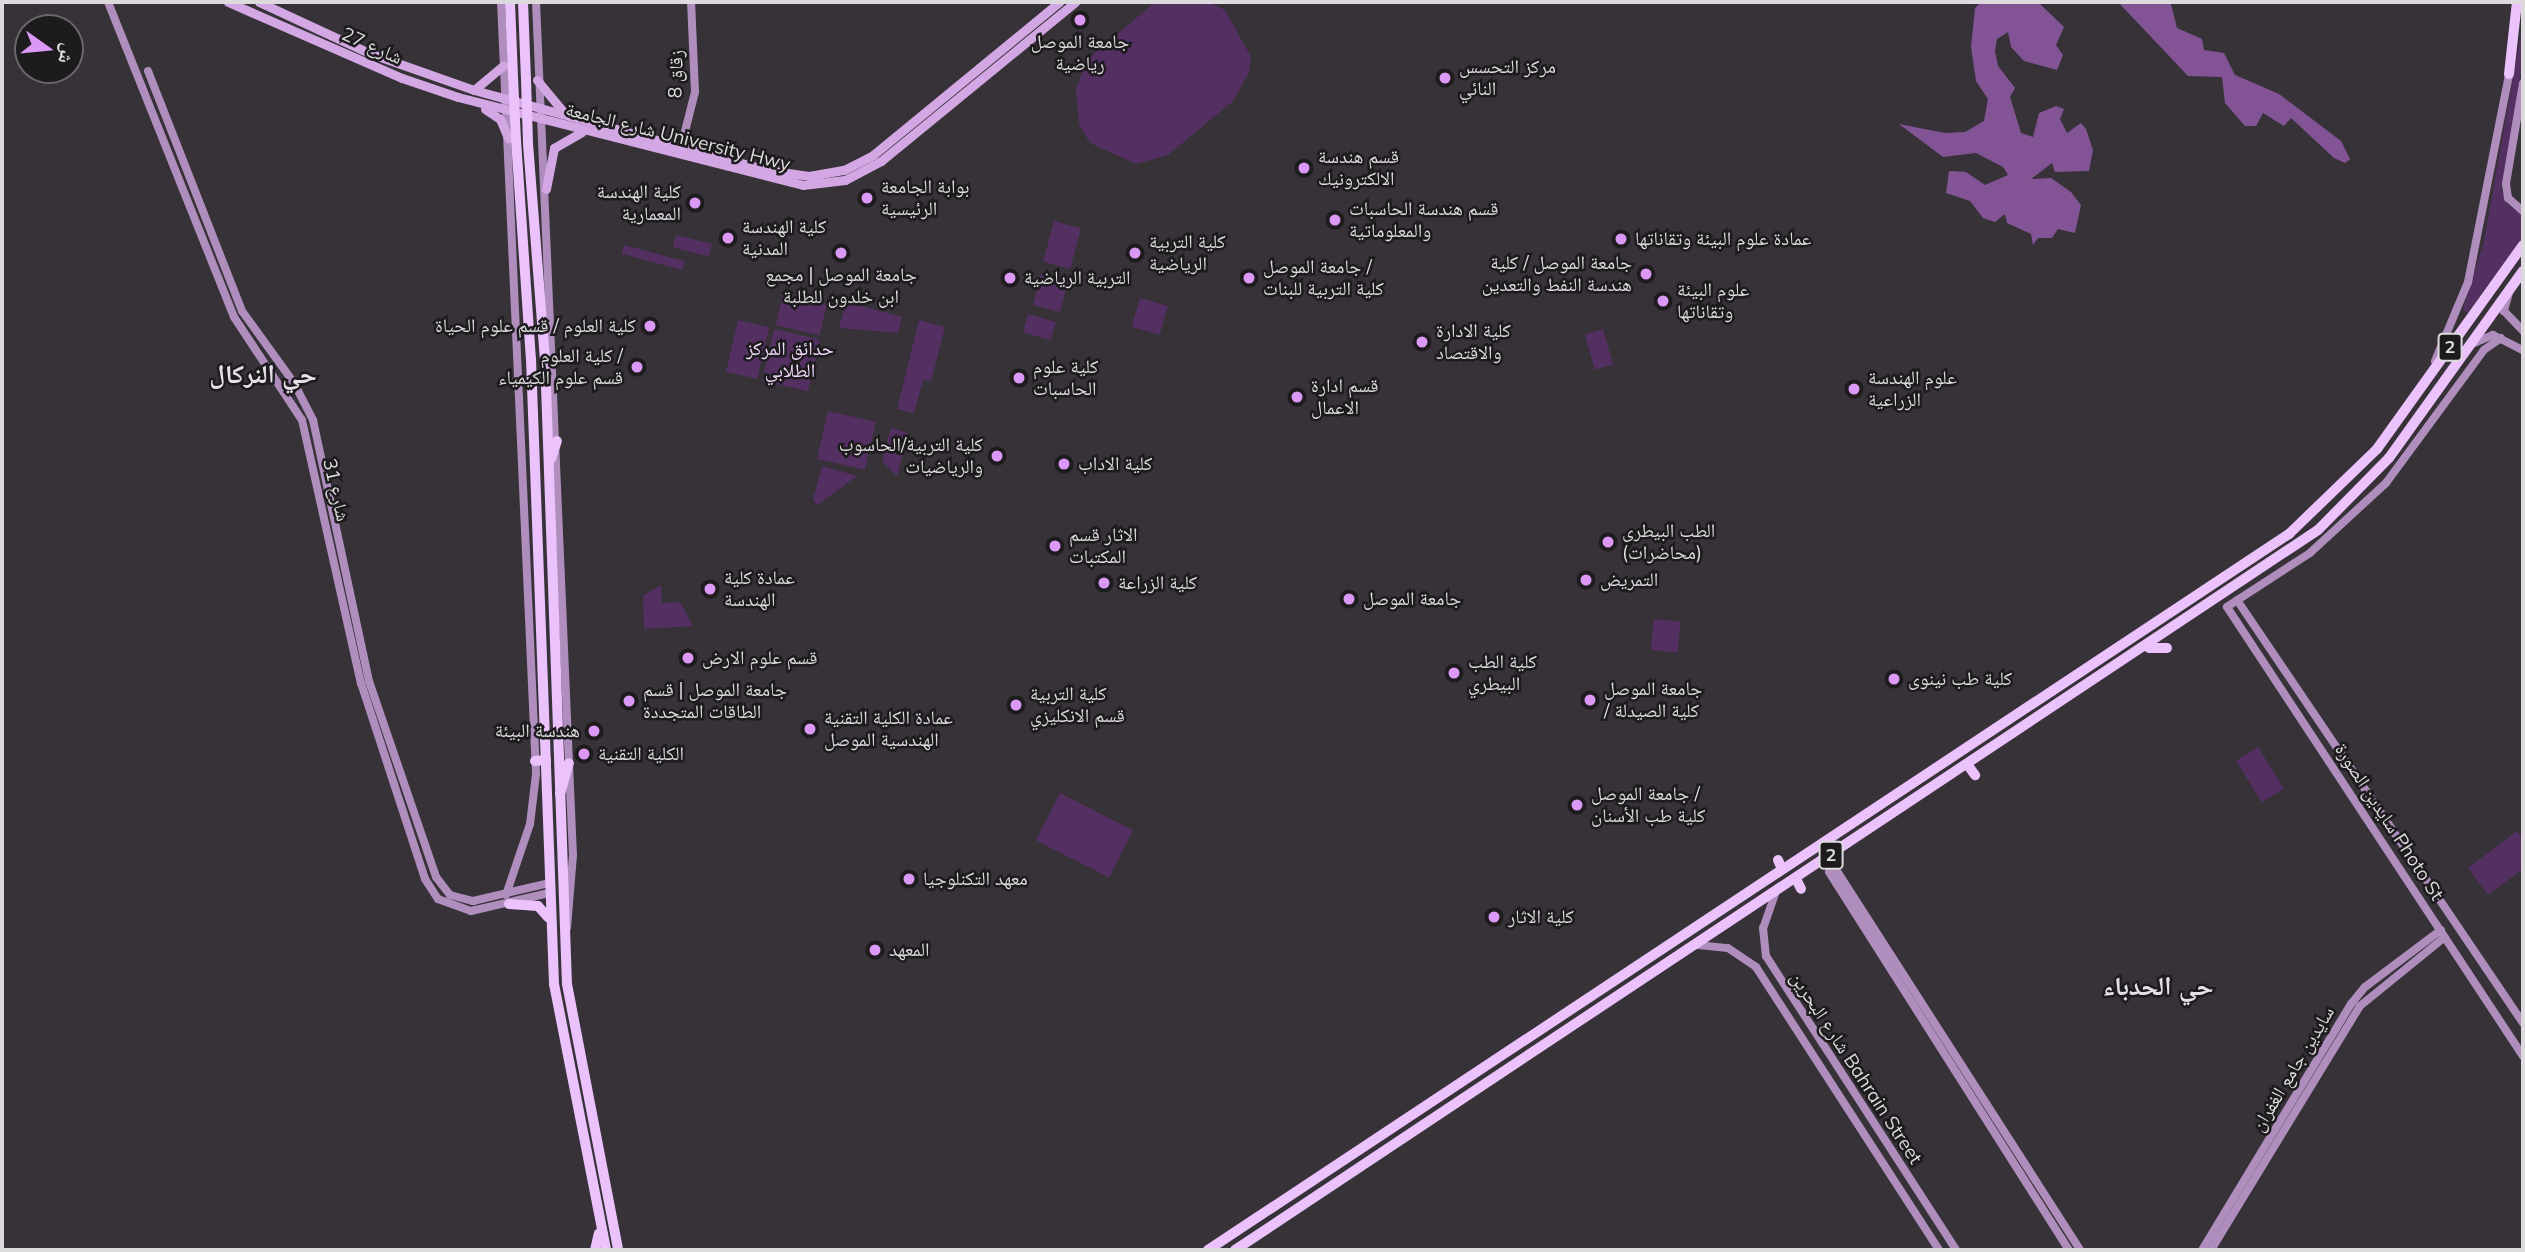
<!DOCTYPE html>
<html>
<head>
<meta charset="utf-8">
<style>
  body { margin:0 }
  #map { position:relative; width:2525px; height:1252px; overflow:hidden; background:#363238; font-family:Mulish,"Noto Naskh Arabic",sans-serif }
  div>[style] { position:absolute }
  .green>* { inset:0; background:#543062; transform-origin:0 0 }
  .forest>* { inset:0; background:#835495 }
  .secondary>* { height:8px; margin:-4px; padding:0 4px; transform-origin:4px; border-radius:4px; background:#af8ebd }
  .primary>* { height:9px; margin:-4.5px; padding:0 4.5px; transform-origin:4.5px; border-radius:4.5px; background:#d2a7e3 }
  .highway>* { height:10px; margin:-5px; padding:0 5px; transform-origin:5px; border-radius:5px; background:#ebc2fc }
  .highway-bridge>* { height:10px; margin:-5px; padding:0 5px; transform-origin:5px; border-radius:5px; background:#ebc2fc }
  .dots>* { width:19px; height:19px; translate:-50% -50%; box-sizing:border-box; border:4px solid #1d1b1d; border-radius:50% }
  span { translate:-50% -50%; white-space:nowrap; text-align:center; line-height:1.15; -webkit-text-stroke:5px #1d1b1d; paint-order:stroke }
  .shield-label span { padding:2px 5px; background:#1d1b1d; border:2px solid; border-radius:5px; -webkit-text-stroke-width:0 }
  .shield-label { font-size:18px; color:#dcdadd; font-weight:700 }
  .poi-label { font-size:19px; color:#dcdadd }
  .left { translate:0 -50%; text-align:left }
  .right { translate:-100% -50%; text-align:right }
  .street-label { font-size:19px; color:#dcdadd }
  .park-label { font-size:19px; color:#f3d9fe }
  .district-label { font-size:26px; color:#e4e0e6; font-weight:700 }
  .frame { position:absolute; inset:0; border:4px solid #dcdadd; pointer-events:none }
  .north { position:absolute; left:14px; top:14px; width:70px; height:70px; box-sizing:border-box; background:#1d1b1d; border:2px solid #69676a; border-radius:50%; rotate:105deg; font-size:19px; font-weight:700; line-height:28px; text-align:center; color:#dcdadd }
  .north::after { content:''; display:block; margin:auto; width:24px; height:32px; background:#db99f5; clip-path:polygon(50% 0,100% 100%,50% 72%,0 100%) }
</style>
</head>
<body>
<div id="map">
  <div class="green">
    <div style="clip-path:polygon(1155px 2px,1207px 2px,1225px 10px,1251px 57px,1249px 73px,1232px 102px,1168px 155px,1136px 164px,1090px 143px,1079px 124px,1076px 89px,1087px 60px)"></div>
    <div style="clip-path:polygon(2523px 22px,2523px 60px,2501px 190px,2508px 205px,2523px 215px,2523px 237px,2467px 313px,2463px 309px,2484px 241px)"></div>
    <div style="left:1054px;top:221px;width:28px;height:42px;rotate:15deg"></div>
    <div style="left:676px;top:235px;width:37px;height:13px;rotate:14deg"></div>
    <div style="left:624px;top:245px;width:63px;height:9px;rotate:15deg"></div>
    <div style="left:1041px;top:275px;width:28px;height:31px;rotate:15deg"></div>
    <div style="left:783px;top:294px;width:45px;height:32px;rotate:13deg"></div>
    <div style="left:1140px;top:298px;width:29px;height:30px;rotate:16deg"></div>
    <div style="clip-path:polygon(846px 302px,902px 317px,898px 333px,839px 328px)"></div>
    <div style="left:1028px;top:314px;width:29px;height:19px;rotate:16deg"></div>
    <div style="left:738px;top:320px;width:32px;height:53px;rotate:13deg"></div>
    <div style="clip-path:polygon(919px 320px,945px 327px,931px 381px,923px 380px,914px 413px,897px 409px)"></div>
    <div style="left:774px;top:329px;width:47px;height:53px;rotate:13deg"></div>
    <div style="left:1603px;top:329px;width:37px;height:19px;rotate:74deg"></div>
    <div style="left:828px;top:411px;width:49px;height:49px;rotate:13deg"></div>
    <div style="clip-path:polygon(891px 428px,908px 433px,897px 476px,882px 461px)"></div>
    <div style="clip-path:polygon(822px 466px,857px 476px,817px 505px,813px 500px)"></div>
    <div style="clip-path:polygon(661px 585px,662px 603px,680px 602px,693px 626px,644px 629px,643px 596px)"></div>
    <div style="left:1654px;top:619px;width:27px;height:31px;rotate:6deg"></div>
    <div style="left:2258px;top:747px;width:49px;height:26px;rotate:58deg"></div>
    <div style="left:1060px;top:793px;width:82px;height:53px;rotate:27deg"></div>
    <div style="clip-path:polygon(2517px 831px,2523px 839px,2523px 869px,2488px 895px,2468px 868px)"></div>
  </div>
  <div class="forest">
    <div style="clip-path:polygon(1981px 2px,2040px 4px,2064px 27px,2056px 45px,2063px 55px,2057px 70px,2024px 61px,2011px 47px,2008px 32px,1997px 39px,1995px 51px,1998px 66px,2015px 88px,2010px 97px,2021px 133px,2033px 137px,2039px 113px,2056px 106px,2064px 109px,2060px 119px,2067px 133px,2081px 123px,2086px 129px,2093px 150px,2089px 171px,2055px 172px,2052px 163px,2031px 179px,2051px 178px,2071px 192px,2081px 205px,2075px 233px,2058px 229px,2052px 238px,2038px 238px,2033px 245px,2031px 234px,2007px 223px,2005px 214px,1995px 222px,1983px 218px,1970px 201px,1946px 193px,1949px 171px,1966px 172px,1985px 185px,2008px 175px,2003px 167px,1976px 153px,1943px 157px,1899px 124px,1945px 133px,1965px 132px,1984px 121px,1988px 99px,1976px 81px,1971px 47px,1975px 8px)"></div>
    <div style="clip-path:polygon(2118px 2px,2171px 4px,2177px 28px,2202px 39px,2204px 50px,2224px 53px,2235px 75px,2279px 94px,2341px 141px,2350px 159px,2345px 163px,2334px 158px,2291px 118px,2284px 126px,2263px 113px,2256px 126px,2245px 126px,2225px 103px,2222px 77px,2188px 76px)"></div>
  </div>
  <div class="secondary">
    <div style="left:108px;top:2px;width:339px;rotate:68.2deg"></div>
    <div style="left:234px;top:317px;width:123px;rotate:56.6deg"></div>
    <div style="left:302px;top:420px;width:270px;rotate:77.4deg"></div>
    <div style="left:361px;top:683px;width:206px;rotate:71.9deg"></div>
    <div style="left:425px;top:879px;width:24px;rotate:57deg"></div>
    <div style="left:438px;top:899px;width:35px;rotate:20deg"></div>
    <div style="left:471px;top:911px;width:80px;rotate:-13deg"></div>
    <div style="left:501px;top:2px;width:773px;rotate:87.4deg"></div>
    <div style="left:536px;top:774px;width:50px;rotate:96.8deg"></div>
    <div style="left:530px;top:824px;width:75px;rotate:108.7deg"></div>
    <div style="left:536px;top:2px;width:854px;rotate:87.52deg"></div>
    <div style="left:573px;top:855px;width:73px;rotate:94.7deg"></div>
    <div style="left:148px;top:71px;width:258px;rotate:68.6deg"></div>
    <div style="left:242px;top:311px;width:89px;rotate:54.2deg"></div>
    <div style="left:294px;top:383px;width:42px;rotate:62.8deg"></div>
    <div style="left:313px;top:420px;width:267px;rotate:77.9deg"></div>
    <div style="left:369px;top:681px;width:207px;rotate:71.1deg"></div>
    <div style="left:436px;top:877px;width:23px;rotate:52deg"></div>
    <div style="left:450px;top:895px;width:24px;rotate:15deg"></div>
    <div style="left:473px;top:901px;width:78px;rotate:-13.3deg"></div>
    <div style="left:2523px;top:83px;width:102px;rotate:99.6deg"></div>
    <div style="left:2506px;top:184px;width:14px;rotate:82deg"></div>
    <div style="left:2508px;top:198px;width:20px;rotate:41deg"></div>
    <div style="left:681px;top:147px;width:57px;rotate:-75.7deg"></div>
    <div style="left:695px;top:92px;width:90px;rotate:-92.5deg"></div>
    <div style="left:2509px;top:293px;width:19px;rotate:106deg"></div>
    <div style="left:2504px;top:311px;width:28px;rotate:46deg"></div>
    <div style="left:2501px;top:338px;width:21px;rotate:145deg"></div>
    <div style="left:2484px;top:350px;width:165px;rotate:126.4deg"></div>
    <div style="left:2386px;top:483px;width:103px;rotate:137.4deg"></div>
    <div style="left:2310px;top:553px;width:99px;rotate:147deg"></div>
    <div style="left:2227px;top:607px;width:538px;rotate:56.61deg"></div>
    <div style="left:2474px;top:343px;width:21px;rotate:-23deg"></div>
    <div style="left:2493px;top:335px;width:34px;rotate:27deg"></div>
    <div style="left:2435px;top:361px;width:86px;rotate:-67.3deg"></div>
    <div style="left:2468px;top:282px;width:216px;rotate:-78.8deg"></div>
    <div style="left:2237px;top:600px;width:511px;rotate:55.94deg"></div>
    <div style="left:1835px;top:868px;width:454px;rotate:57.3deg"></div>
    <div style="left:1829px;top:872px;width:448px;rotate:57.6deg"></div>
    <div style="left:1775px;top:894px;width:36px;rotate:109deg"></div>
    <div style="left:1763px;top:928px;width:28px;rotate:84deg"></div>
    <div style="left:1766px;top:956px;width:350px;rotate:57.1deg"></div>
    <div style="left:1698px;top:945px;width:30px;rotate:6deg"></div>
    <div style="left:1728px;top:948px;width:34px;rotate:34deg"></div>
    <div style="left:1756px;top:967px;width:337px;rotate:57.1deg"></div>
    <div style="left:2202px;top:1250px;width:288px;rotate:-58.8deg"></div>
    <div style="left:2351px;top:1004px;width:22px;rotate:-51deg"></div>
    <div style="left:2365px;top:987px;width:95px;rotate:-36.9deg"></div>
    <div style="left:2211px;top:1250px;width:286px;rotate:-58.6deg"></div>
    <div style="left:2360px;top:1006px;width:109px;rotate:-39.1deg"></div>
  </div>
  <div class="primary">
    <div style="left:228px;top:2px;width:190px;rotate:23.6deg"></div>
    <div style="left:402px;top:78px;width:59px;rotate:18.7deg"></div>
    <div style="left:458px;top:97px;width:356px;rotate:14.3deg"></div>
    <div style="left:803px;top:185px;width:42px;rotate:-6.8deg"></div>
    <div style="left:845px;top:180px;width:41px;rotate:-27.8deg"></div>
    <div style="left:881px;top:161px;width:251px;rotate:-39.3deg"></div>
    <div style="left:259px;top:2px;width:121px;rotate:24.9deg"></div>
    <div style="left:369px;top:53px;width:111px;rotate:19.4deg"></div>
    <div style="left:474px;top:90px;width:304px;rotate:15.3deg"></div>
    <div style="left:767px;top:170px;width:42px;rotate:8.1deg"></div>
    <div style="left:809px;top:176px;width:36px;rotate:-10deg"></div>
    <div style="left:844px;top:170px;width:33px;rotate:-27deg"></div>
    <div style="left:873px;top:155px;width:241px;rotate:-39.4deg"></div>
    <div style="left:537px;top:80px;width:44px;rotate:50.5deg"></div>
    <div style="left:474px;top:90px;width:38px;rotate:-40deg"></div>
    <div style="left:485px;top:109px;width:18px;rotate:34deg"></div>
    <div style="left:500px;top:119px;width:21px;rotate:67deg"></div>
    <div style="left:546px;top:189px;width:42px;rotate:-79deg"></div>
    <div style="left:554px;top:148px;width:32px;rotate:-30deg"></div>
  </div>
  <div class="highway">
    <div style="left:510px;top:2px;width:75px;rotate:87.7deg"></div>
    <div style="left:523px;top:2px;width:77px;rotate:87.8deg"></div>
    <div style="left:2509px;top:74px;width:72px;rotate:-83.7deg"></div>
    <div style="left:516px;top:140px;width:220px;rotate:86.1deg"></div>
    <div style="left:531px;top:359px;width:625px;rotate:87.89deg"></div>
    <div style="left:554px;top:984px;width:271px;rotate:78.9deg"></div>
    <div style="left:528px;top:144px;width:215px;rotate:85.5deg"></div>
    <div style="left:545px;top:358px;width:626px;rotate:87.99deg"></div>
    <div style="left:567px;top:984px;width:271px;rotate:79.1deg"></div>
    <div style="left:551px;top:459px;width:19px;rotate:-72deg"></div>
    <div style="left:2149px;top:648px;width:18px"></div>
    <div style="left:535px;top:761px;width:11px;rotate:-5deg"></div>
    <div style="left:1967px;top:764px;width:14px;rotate:54deg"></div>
    <div style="left:560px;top:794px;width:32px;rotate:-74deg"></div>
    <div style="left:1778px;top:860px;width:10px;rotate:66deg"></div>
    <div style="left:1796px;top:879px;width:11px;rotate:63deg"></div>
    <div style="left:509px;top:904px;width:29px;rotate:4deg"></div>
    <div style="left:538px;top:906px;width:15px;rotate:48deg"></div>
    <div style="left:595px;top:1250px;width:17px;rotate:-77deg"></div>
    <div style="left:1208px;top:1250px;width:1297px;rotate:-33.52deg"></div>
    <div style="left:2289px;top:534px;width:122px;rotate:-44deg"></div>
    <div style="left:2377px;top:449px;width:251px;rotate:-54.4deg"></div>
    <div style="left:1235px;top:1250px;width:1300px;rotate:-33.62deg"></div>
    <div style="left:2318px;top:530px;width:101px;rotate:-45.4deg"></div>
    <div style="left:2389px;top:458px;width:230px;rotate:-54.4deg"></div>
  </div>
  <div class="highway-bridge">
    <div style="left:513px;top:77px;width:63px;rotate:87.3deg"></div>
    <div style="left:526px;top:79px;width:65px;rotate:88.2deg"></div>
  </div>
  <div class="dots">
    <div style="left:1080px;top:20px;background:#db99f5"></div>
    <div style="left:1445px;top:78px;background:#db99f5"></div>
    <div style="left:1304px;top:168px;background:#db99f5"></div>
    <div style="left:867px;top:198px;background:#db99f5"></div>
    <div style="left:695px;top:203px;background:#db99f5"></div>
    <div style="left:1335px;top:220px;background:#db99f5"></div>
    <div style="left:728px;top:238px;background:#db99f5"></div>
    <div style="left:1621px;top:239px;background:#db99f5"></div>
    <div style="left:841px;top:253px;background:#db99f5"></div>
    <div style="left:1135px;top:253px;background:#db99f5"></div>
    <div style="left:1646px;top:274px;background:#db99f5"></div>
    <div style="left:1010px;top:278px;background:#db99f5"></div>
    <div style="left:1249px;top:278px;background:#db99f5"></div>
    <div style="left:1663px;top:301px;background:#db99f5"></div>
    <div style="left:650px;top:326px;background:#db99f5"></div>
    <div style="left:1422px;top:342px;background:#db99f5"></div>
    <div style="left:637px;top:367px;background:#db99f5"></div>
    <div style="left:1019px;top:378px;background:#db99f5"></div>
    <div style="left:1854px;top:389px;background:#db99f5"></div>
    <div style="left:1297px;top:397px;background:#db99f5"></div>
    <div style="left:997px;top:456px;background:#db99f5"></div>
    <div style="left:1064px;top:464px;background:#db99f5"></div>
    <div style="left:1608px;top:542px;background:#db99f5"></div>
    <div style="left:1055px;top:546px;background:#db99f5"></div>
    <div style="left:1586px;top:580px;background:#db99f5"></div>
    <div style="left:1104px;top:583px;background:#db99f5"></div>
    <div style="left:710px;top:589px;background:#db99f5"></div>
    <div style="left:1349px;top:599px;background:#db99f5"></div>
    <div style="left:688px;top:658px;background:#db99f5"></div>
    <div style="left:1454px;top:673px;background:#db99f5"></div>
    <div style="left:1894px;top:679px;background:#db99f5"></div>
    <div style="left:1590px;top:700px;background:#db99f5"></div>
    <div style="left:629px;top:701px;background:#db99f5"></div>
    <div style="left:1016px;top:705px;background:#db99f5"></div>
    <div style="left:810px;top:729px;background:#db99f5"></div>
    <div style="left:594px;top:731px;background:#db99f5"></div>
    <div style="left:584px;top:754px;background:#db99f5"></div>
    <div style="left:1577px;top:805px;background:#db99f5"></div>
    <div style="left:909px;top:879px;background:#db99f5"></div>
    <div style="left:1494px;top:917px;background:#db99f5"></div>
    <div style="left:875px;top:950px;background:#db99f5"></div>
  </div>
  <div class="shield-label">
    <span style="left:2450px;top:347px">2</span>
    <span style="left:1831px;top:855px">2</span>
  </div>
  <div class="poi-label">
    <span style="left:1080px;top:53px">جامعة الموصل<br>رياضية</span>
    <span class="left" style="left:1459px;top:78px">مركز التحسس<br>النائي</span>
    <span class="left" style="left:1318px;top:168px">قسم هندسة<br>الالكترونيك</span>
    <span class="left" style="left:881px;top:198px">بوابة الجامعة<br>الرئيسية</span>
    <span class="right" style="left:681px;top:203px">كلية الهندسة<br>المعمارية</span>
    <span class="left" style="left:1349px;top:220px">قسم هندسة الحاسبات<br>والمعلوماتية</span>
    <span class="left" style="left:742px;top:238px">كلية الهندسة<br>المدنية</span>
    <span class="left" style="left:1635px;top:239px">عمادة علوم البيئة وتقاناتها</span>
    <span class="left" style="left:1149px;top:253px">كلية التربية<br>الرياضية</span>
    <span class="right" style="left:1632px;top:274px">جامعة الموصل / كلية<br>هندسة النفط والتعدين</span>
    <span class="left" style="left:1263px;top:278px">جامعة الموصل /<br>كلية التربية للبنات</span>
    <span style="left:841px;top:286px">جامعة الموصل | مجمع<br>ابن خلدون للطلبة</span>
    <span class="left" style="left:1024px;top:278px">التربية الرياضية</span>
    <span class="left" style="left:1677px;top:301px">علوم البيئة<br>وتقاناتها</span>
    <span class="right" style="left:636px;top:326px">كلية العلوم / قسم علوم الحياة</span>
    <span class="left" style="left:1436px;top:342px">كلية الادارة<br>والاقتصاد</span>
    <span class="right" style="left:623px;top:367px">كلية العلوم /<br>قسم علوم الكيمياء</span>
    <span class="left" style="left:1033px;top:378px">كلية علوم<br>الحاسبات</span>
    <span class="left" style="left:1868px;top:389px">علوم الهندسة<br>الزراعية</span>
    <span class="left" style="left:1311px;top:397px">قسم ادارة<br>الاعمال</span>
    <span class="right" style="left:983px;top:456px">كلية التربية/الحاسوب<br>والرياضيات</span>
    <span class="left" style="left:1078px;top:464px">كلية الاداب</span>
    <span class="left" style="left:1622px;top:542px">الطب البيطري<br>(محاضرات)</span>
    <span class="left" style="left:1069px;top:546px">الاثار قسم<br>المكتبات</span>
    <span class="left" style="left:724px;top:589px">عمادة كلية<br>الهندسة</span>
    <span class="left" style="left:1600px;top:580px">التمريض</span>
    <span class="left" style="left:1118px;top:583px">كلية الزراعة</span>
    <span class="left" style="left:1363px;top:599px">جامعة الموصل</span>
    <span class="left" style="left:702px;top:658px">قسم علوم الارض</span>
    <span class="left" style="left:1468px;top:673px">كلية الطب<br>البيطري</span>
    <span class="left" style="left:1908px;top:679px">كلية طب نينوى</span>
    <span class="left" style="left:1604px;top:700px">جامعة الموصل<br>/ كلية الصيدلة</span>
    <span class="left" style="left:643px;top:701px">جامعة الموصل | قسم<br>الطاقات المتجددة</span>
    <span class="left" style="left:1030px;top:705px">كلية التربية<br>قسم الانكليزي</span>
    <span class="left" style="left:824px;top:729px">عمادة الكلية التقنية<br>الهندسية الموصل</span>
    <span class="right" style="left:580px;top:731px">هندسة البيئة</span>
    <span class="left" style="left:598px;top:754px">الكلية التقنية</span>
    <span class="left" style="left:1591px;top:805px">جامعة الموصل /<br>كلية طب الأسنان</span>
    <span class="left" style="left:923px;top:879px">معهد التكنلوجيا</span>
    <span class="left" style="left:1508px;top:917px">كلية الاثار</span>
    <span class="left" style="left:889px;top:950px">المعهد</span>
  </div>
  <div class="street-label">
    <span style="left:372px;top:46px;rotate:24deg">شارع 27</span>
    <span style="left:676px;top:74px;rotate:-88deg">زقاق 8</span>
    <span style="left:678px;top:137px;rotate:14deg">شارع الجامعة University Hwy</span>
    <span style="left:336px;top:490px;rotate:77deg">شارع 31</span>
    <span style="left:2389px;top:822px;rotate:57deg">سايدين الصورة Photo St</span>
    <span style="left:1856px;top:1068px;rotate:57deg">شارع البحرين Bahrain Street</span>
    <span style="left:2293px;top:1069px;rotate:-59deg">سايدين جامع الغفران</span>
  </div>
  <div class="park-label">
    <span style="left:790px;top:360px">حدائق المركز<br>الطلابي</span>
  </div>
  <div class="district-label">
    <span style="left:263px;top:374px">حي النركال</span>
    <span style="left:2158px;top:986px">حي الحدباء</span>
  </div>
  <div class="frame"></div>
  <div class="north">ش</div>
</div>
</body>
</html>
